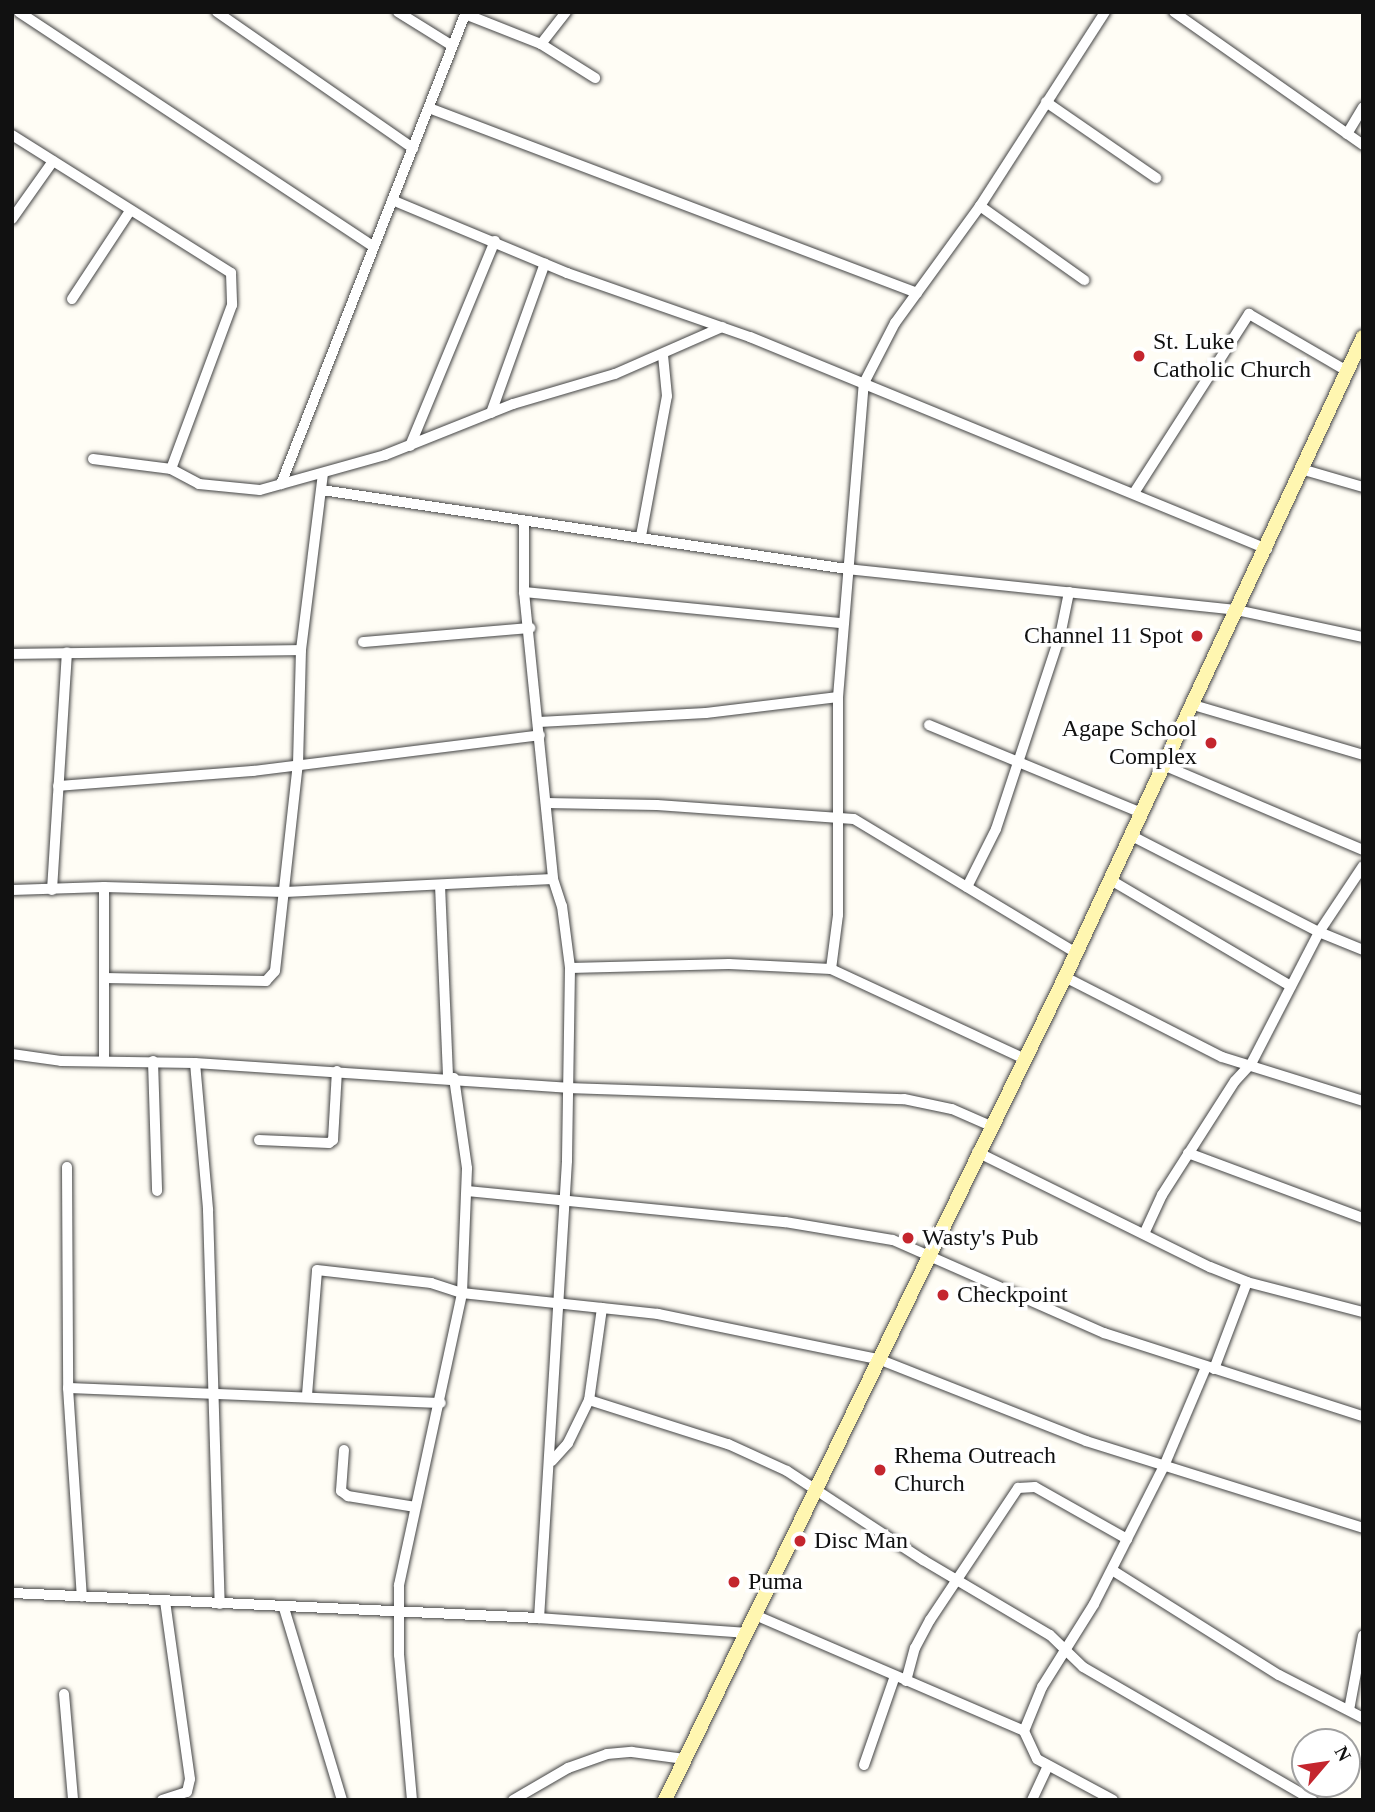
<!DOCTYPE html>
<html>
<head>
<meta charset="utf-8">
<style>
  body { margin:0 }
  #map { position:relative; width:1375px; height:1812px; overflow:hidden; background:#fffdf5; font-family:"Times New Roman",serif }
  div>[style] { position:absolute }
  .roads { filter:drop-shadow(0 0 2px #444) drop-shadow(0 0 2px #444) }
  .minor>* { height:10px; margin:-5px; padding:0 5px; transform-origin:5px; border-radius:5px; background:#fff }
  .secondary>* { height:14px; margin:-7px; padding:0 7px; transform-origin:7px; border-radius:7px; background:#fff6b0 }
  .dots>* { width:19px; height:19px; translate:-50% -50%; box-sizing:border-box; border:4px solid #fff; border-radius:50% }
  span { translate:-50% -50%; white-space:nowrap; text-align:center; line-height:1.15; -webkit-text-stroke:7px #fff; paint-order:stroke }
  .poi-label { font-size:24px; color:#111 }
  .left { translate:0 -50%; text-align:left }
  .right { translate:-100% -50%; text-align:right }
  .frame { position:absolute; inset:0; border:14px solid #111; pointer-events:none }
  .north { position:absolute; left:1291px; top:1728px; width:70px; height:70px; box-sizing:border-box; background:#fff; border:2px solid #a0a0a0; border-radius:50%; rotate:61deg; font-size:19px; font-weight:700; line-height:28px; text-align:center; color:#111 }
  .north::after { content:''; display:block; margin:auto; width:24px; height:32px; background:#c4262e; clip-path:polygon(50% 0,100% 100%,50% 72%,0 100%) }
</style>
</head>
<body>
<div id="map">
  <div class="roads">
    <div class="minor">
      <div style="left:19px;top:12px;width:424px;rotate:33.5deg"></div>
      <div style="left:217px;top:12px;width:239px;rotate:34.8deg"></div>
      <div style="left:398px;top:12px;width:62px;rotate:31.9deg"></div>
      <div style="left:1174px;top:12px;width:231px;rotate:35.1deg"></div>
      <div style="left:465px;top:14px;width:82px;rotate:21.5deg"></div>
      <div style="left:541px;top:44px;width:64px;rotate:32.2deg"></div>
      <div style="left:541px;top:44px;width:41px;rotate:-52deg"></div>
      <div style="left:1046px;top:102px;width:134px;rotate:34.6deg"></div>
      <div style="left:429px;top:108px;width:522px;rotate:20.76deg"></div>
      <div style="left:1347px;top:134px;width:31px;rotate:-59deg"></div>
      <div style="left:12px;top:135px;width:259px;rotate:32.2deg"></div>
      <div style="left:231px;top:273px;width:32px;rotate:88deg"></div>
      <div style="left:232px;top:305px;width:175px;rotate:110.4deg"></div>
      <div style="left:392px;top:200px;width:190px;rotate:22.6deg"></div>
      <div style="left:567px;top:273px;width:194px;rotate:19.3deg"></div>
      <div style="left:750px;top:337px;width:559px;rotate:22.3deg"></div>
      <div style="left:980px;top:206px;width:128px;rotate:35.4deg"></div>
      <div style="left:12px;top:219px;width:71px;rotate:-54.7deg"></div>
      <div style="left:72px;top:299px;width:105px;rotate:-56.6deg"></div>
      <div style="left:491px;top:413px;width:159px;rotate:-70.2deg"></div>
      <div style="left:410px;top:446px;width:222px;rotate:-67.5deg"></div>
      <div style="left:93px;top:459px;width:79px;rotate:7.3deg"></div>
      <div style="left:171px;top:469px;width:32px;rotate:28deg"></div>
      <div style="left:199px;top:484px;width:61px;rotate:5.6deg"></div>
      <div style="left:260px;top:490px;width:130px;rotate:-15.6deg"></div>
      <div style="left:385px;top:455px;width:138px;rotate:-21.7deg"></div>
      <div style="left:513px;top:404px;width:106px;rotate:-16.4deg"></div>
      <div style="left:615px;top:374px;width:117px;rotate:-23.7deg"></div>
      <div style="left:1301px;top:469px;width:65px;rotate:16.2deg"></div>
      <div style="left:281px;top:484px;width:507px;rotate:-68.6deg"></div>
      <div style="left:322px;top:490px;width:531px;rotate:8.56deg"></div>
      <div style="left:847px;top:569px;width:391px;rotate:6deg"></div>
      <div style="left:1236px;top:610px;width:130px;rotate:12deg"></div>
      <div style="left:1134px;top:493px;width:213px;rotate:-57.3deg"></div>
      <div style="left:1249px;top:314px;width:113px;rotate:30.2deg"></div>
      <div style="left:524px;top:521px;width:71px;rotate:90deg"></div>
      <div style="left:524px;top:592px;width:288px;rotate:84.2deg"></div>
      <div style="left:553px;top:879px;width:28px;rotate:72deg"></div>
      <div style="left:562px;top:906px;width:63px;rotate:82.6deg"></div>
      <div style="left:570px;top:968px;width:193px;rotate:90.9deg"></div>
      <div style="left:567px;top:1161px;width:458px;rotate:93.5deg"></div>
      <div style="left:641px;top:536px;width:142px;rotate:-79.5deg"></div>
      <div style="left:667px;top:396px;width:41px;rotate:-95.6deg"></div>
      <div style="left:524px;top:592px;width:320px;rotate:5.6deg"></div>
      <div style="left:363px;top:642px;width:168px;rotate:-4.8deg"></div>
      <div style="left:12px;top:654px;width:289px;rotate:-0.8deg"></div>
      <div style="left:1190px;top:704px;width:180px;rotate:16.4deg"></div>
      <div style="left:539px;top:722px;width:167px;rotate:-3.1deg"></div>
      <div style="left:706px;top:713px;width:133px;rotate:-6.9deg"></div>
      <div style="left:929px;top:725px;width:230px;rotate:22.5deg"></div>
      <div style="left:1163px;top:765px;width:217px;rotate:23deg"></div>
      <div style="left:58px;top:786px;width:196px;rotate:-4.4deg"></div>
      <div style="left:253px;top:771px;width:289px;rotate:-7.1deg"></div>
      <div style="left:546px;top:803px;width:111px;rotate:1deg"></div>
      <div style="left:657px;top:805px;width:197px;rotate:4.1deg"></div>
      <div style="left:854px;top:819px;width:259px;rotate:31.1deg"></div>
      <div style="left:1130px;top:835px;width:212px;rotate:27.2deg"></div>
      <div style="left:1319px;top:932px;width:48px;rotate:22.2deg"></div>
      <div style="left:1109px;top:879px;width:211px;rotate:30.5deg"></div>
      <div style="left:440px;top:885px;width:192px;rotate:87.6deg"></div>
      <div style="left:104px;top:887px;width:173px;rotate:90deg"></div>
      <div style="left:967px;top:887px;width:65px;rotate:-63.4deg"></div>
      <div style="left:996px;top:829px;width:203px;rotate:-71.7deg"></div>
      <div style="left:1060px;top:636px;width:45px;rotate:-78.4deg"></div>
      <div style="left:12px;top:890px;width:92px;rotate:-1.9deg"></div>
      <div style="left:104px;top:887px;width:181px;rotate:1.6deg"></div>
      <div style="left:285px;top:892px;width:268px;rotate:-2.8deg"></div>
      <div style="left:52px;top:890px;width:238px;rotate:-86.4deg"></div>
      <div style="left:570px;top:968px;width:159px;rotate:-1.4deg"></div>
      <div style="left:729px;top:964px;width:102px;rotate:2.8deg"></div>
      <div style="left:831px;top:969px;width:214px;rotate:24.9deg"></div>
      <div style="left:831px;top:969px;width:54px;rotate:-82.6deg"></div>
      <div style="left:838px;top:915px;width:218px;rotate:-90deg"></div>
      <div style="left:838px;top:697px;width:315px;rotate:-85.3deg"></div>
      <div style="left:864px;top:383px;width:68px;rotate:-62.7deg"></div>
      <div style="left:895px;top:323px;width:145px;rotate:-54deg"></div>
      <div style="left:980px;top:206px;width:231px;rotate:-57.2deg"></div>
      <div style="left:1065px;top:977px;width:176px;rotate:27deg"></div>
      <div style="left:1222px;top:1057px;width:148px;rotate:17.3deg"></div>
      <div style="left:104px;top:978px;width:162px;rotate:1.1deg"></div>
      <div style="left:266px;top:981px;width:13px;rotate:-48deg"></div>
      <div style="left:275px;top:971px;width:208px;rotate:-83.7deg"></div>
      <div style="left:298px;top:764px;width:114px;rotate:-88.5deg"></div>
      <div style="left:301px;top:650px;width:177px;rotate:-82.9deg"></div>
      <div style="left:12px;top:1054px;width:49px;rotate:8.1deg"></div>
      <div style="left:61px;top:1061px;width:134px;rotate:0.9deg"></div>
      <div style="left:195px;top:1063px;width:373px;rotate:3.8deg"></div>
      <div style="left:567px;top:1088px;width:337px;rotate:1.9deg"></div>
      <div style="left:904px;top:1099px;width:49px;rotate:11.8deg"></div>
      <div style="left:952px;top:1109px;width:43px;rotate:23.6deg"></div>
      <div style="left:153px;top:1061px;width:130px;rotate:88.2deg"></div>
      <div style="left:195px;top:1063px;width:148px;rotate:84.9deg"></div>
      <div style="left:208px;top:1210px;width:394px;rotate:88.3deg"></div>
      <div style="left:259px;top:1140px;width:70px;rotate:2.5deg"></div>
      <div style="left:329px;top:1143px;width:5px;rotate:-37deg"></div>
      <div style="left:333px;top:1140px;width:69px;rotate:-86.7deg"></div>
      <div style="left:977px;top:1152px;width:260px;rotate:26.3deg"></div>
      <div style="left:1210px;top:1267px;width:40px;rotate:22deg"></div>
      <div style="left:1247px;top:1282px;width:120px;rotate:14.5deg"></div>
      <div style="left:1188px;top:1153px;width:187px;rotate:20.4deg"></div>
      <div style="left:67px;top:1167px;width:221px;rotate:89.7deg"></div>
      <div style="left:68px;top:1388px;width:209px;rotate:86.2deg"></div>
      <div style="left:467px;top:1191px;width:320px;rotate:5.6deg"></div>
      <div style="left:785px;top:1222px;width:109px;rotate:9.5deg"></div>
      <div style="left:893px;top:1240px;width:231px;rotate:23.8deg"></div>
      <div style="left:1104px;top:1333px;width:272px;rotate:17.8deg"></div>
      <div style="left:1144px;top:1234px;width:43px;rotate:-65.2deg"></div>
      <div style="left:1162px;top:1195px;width:135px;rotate:-57.4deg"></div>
      <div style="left:1235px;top:1081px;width:23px;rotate:-47deg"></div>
      <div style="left:1251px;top:1064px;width:148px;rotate:-62.7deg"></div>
      <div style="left:1319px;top:932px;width:79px;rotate:-56.3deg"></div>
      <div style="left:602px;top:1308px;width:93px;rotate:98deg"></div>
      <div style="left:589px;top:1400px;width:146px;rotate:17.6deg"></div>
      <div style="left:728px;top:1444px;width:65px;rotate:24.6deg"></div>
      <div style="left:787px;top:1471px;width:163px;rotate:33.2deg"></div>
      <div style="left:923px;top:1560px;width:147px;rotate:30.6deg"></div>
      <div style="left:1050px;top:1635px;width:46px;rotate:44.1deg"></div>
      <div style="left:1083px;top:1667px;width:265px;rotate:30.1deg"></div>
      <div style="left:1214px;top:1369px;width:93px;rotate:-69.2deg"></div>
      <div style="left:68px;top:1388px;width:373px;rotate:2.3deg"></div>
      <div style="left:307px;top:1395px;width:125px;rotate:-85.4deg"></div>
      <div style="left:317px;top:1270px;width:115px;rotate:6.5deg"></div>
      <div style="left:431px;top:1283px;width:33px;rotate:18deg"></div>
      <div style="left:462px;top:1293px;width:125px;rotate:-87.7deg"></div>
      <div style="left:467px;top:1168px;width:91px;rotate:-98.2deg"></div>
      <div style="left:344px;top:1450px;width:41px;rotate:94.2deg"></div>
      <div style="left:341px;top:1491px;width:9px;rotate:36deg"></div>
      <div style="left:348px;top:1496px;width:68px;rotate:9.3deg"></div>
      <div style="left:552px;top:1461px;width:24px;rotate:-48deg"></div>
      <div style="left:568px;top:1443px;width:48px;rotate:-64deg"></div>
      <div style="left:1112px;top:1570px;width:197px;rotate:32.2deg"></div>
      <div style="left:1279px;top:1675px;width:94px;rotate:27.1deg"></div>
      <div style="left:12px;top:1593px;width:528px;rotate:2.72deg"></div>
      <div style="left:539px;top:1618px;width:208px;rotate:4.1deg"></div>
      <div style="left:284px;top:1608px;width:201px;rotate:73.2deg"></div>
      <div style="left:755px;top:1615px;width:293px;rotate:23.3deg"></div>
      <div style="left:906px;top:1681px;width:34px;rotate:-75deg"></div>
      <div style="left:915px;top:1648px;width:32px;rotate:-62deg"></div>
      <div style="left:930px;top:1620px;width:159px;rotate:-56.3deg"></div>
      <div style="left:1018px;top:1488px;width:17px;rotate:-3deg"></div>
      <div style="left:1035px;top:1487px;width:106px;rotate:29.5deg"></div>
      <div style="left:64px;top:1694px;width:106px;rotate:85.1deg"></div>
      <div style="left:1349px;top:1710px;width:76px;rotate:-79.4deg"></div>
      <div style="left:864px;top:1765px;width:94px;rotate:-70.8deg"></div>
      <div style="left:162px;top:1800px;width:26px;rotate:-18deg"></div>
      <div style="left:187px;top:1792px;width:13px;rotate:-77deg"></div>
      <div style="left:190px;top:1779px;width:180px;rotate:-98deg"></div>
      <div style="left:412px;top:1800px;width:146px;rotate:-95.1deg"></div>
      <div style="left:399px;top:1655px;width:70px;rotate:-90deg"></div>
      <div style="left:399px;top:1585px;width:299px;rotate:-77.8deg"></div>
      <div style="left:462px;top:1293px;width:197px;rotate:6.1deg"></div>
      <div style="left:658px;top:1314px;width:225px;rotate:11.6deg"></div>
      <div style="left:878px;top:1359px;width:224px;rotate:21.5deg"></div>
      <div style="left:1086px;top:1441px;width:290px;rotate:17.4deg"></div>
      <div style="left:513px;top:1800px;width:64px;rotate:-30.2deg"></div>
      <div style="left:568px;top:1768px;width:41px;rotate:-19.7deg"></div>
      <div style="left:607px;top:1754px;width:25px;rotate:-5deg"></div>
      <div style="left:632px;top:1752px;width:53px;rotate:7.5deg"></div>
      <div style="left:1032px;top:1800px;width:38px;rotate:-65deg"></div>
      <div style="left:1113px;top:1800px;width:86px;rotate:-151.7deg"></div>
      <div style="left:1037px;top:1759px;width:31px;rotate:-115deg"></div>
      <div style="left:1024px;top:1731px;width:48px;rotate:-67.8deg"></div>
      <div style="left:1042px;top:1687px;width:98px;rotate:-57.9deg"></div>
      <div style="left:1094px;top:1604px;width:155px;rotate:-63.1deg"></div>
      <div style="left:1164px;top:1466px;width:108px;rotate:-67deg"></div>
    </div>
    <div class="secondary">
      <div style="left:665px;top:1800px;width:915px;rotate:-64.08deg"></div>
      <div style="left:1065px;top:977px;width:706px;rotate:-65.03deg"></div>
    </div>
  </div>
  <div class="dots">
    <div style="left:1139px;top:356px;background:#c4262e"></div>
    <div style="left:1197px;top:636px;background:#c4262e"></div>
    <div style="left:1211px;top:743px;background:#c4262e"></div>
    <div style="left:908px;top:1238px;background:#c4262e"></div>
    <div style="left:943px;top:1295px;background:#c4262e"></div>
    <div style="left:880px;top:1470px;background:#c4262e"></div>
    <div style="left:800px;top:1541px;background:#c4262e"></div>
    <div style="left:734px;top:1582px;background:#c4262e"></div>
  </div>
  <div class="poi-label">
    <span class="left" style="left:1153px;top:356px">St. Luke<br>Catholic Church</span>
    <span class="right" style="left:1183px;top:636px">Channel 11 Spot</span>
    <span class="right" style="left:1197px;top:743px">Agape School<br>Complex</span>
    <span class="left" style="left:922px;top:1238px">Wasty's Pub</span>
    <span class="left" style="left:957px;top:1295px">Checkpoint</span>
    <span class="left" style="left:894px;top:1470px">Rhema Outreach<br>Church</span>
    <span class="left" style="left:814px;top:1541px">Disc Man</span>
    <span class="left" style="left:748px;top:1582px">Puma</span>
  </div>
  <div class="frame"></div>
  <div class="north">N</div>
</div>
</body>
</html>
